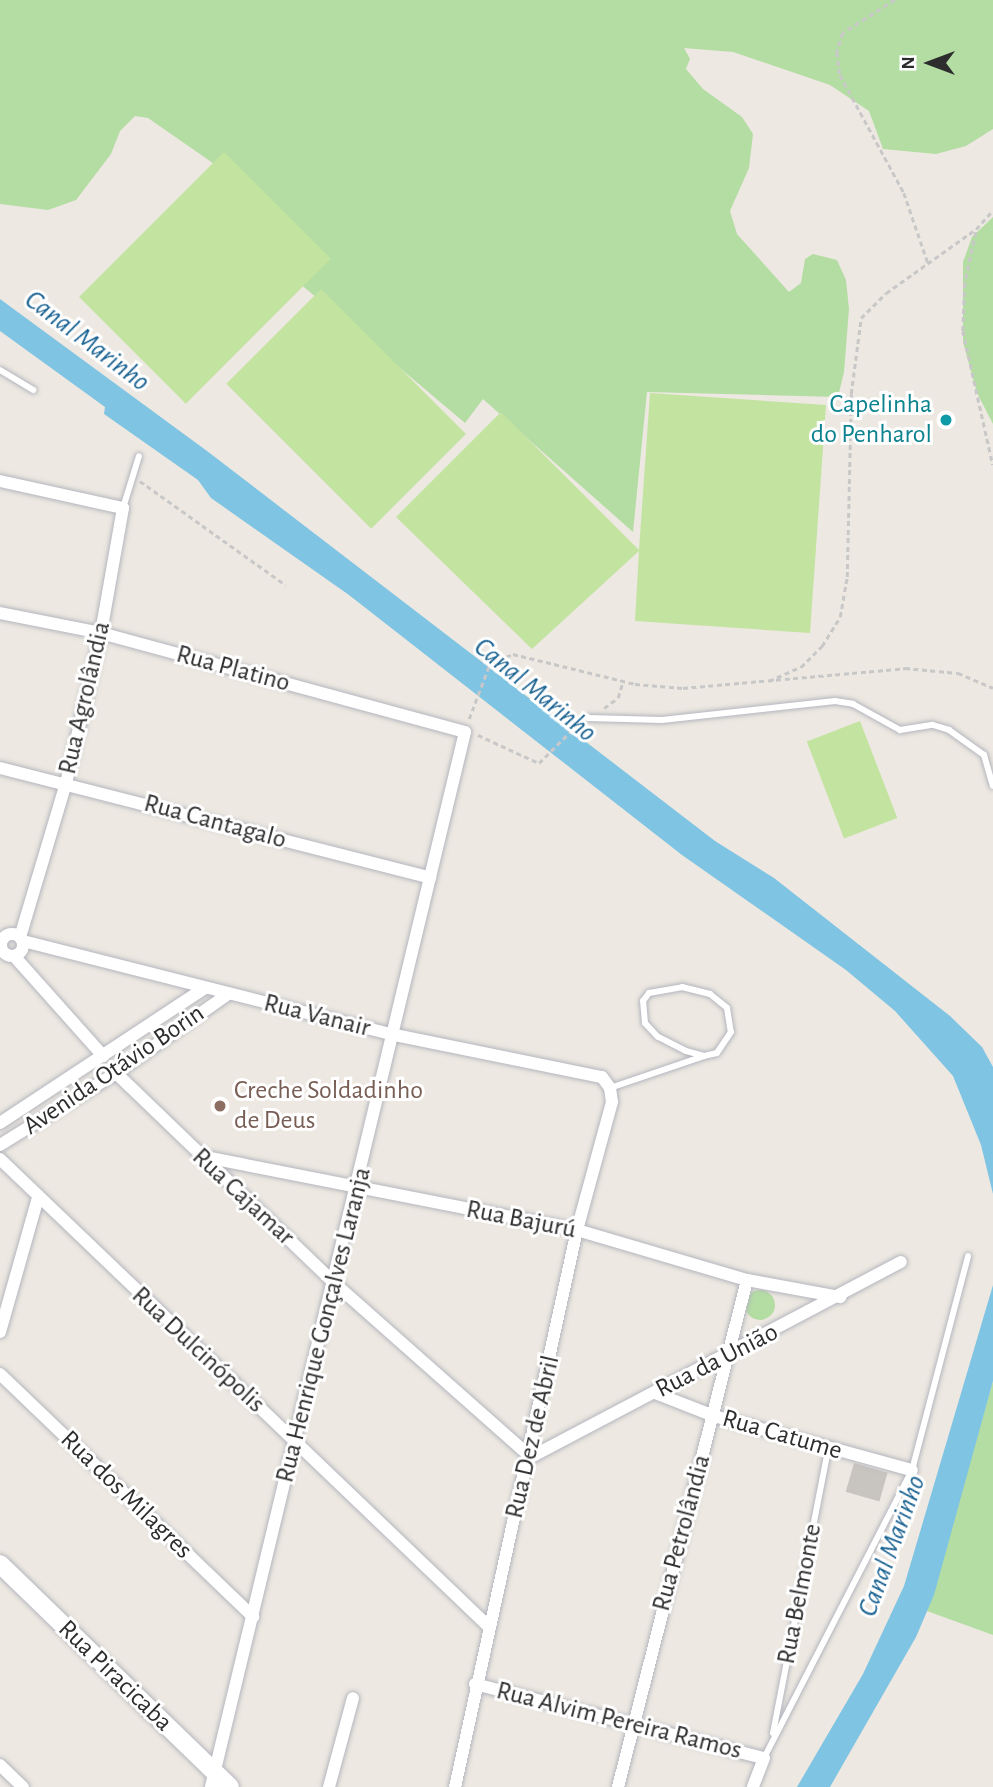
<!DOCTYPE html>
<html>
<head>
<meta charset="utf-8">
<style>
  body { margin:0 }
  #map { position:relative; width:993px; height:1787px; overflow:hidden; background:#ede8e1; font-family:"Alegreya Sans",sans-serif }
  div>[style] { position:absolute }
  .green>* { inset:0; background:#b4dda3 }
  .round { border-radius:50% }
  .pitch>* { inset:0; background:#c3e3a0; transform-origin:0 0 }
  .water>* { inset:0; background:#7fc4e3 }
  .building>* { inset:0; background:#c8c5c0; transform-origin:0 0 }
  .path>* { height:2.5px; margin-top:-1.25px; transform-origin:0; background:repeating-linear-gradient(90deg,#c8c8c8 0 5px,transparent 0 8.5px) }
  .roads { filter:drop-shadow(0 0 2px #b4b6bf) drop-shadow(0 0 2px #b4b6bf) }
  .lane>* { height:6px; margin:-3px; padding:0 3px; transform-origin:3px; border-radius:3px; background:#fff }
  .street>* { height:12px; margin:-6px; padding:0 6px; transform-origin:6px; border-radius:6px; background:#fff }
  .street>.ring { margin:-6px; padding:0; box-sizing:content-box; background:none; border:12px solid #fff; border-radius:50% }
  .secondary>* { height:18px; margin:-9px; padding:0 9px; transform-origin:9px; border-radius:9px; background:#fff }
  .dots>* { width:19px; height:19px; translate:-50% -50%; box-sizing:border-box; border:4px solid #fff; border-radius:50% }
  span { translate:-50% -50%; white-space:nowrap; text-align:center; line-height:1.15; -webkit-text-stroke:6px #fff; paint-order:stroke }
  .culture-label { font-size:26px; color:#0d838f }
  .right { translate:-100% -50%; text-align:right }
  .street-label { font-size:26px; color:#2d2d2d }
  .education-label { font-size:26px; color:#785e54 }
  .left { translate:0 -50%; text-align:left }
  .water-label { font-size:28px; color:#1b6392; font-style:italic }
  .north { position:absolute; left:895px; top:28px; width:70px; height:70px; -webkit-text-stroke:5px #fff; paint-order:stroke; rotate:270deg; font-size:19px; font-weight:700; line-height:28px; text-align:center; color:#2d2d2d }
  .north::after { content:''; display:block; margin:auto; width:24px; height:32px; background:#2d2d2d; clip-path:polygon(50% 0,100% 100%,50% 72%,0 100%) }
</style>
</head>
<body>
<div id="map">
  <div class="green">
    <div style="clip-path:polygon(0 0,993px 0,993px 129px,966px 146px,936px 154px,883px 149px,869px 111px,830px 85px,733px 52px,684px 48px,690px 59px,686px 69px,703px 89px,742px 117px,753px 134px,749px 168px,730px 211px,737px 234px,789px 292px,801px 283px,805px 259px,813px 254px,837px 260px,846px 280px,849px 309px,844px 372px,838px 397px,647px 392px,633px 532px,483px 399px,465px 423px,298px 282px,220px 168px,148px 118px,135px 116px,120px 131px,111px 154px,76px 200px,48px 210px,0 204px)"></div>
    <div style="clip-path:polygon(993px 217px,993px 424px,977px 393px,963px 342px,963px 262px,972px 237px)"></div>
    <div class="round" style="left:745px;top:1290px;width:30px;height:30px"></div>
    <div style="clip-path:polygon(993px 1381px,993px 1635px,927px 1611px)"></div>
  </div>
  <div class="pitch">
    <div style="left:224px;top:152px;width:151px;height:205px;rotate:45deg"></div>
    <div style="left:321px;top:289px;width:205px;height:134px;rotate:45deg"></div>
    <div style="clip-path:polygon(650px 393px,826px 405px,810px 633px,635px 621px,639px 551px,532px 649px,396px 517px,501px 412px,639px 550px)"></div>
    <div style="left:860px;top:721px;width:104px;height:57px;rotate:69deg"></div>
  </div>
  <div class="water">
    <div style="clip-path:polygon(0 299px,207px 451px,715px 841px,774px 878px,950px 1016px,982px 1047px,993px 1067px,993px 1194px,981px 1145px,953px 1076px,895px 1011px,846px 970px,682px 855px,349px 595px,211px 498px,198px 480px,104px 414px,105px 407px,0 331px)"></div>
    <div style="clip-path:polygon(993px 1285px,993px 1381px,934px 1595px,916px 1637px,830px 1787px,797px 1787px,863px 1674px,904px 1586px)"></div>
  </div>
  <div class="building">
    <div style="left:854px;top:1463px;width:35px;height:30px;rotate:16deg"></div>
  </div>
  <div class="path">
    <div style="left:895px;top:0;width:62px;rotate:147.6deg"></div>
    <div style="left:843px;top:33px;width:20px;rotate:108deg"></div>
    <div style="left:837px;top:52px;width:23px;rotate:83deg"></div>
    <div style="left:840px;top:75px;width:134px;rotate:61.5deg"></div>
    <div style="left:904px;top:193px;width:74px;rotate:71.1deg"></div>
    <div style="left:976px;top:232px;width:52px;rotate:102.2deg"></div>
    <div style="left:965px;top:283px;width:48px;rotate:92.4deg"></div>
    <div style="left:963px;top:331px;width:137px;rotate:77.4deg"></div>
    <div style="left:140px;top:481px;width:179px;rotate:35.5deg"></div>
    <div style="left:769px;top:681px;width:35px;rotate:-24deg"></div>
    <div style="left:801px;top:667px;width:30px;rotate:-45deg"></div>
    <div style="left:822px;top:646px;width:34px;rotate:-58deg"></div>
    <div style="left:840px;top:617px;width:41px;rotate:-80.1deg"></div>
    <div style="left:847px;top:577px;width:183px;rotate:-88.7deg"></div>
    <div style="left:851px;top:394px;width:77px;rotate:-82.5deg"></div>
    <div style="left:861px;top:318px;width:35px;rotate:-45deg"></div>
    <div style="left:886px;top:293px;width:110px;rotate:-35.4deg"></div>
    <div style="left:976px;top:229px;width:25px;rotate:-48deg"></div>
    <div style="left:604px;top:708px;width:17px;rotate:-36deg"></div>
    <div style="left:618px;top:698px;width:18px;rotate:-74deg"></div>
    <div style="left:469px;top:719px;width:60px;rotate:-69.4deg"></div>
    <div style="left:490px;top:663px;width:25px;rotate:-21deg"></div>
    <div style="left:513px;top:654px;width:126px;rotate:13.8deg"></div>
    <div style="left:635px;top:684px;width:48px;rotate:4.8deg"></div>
    <div style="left:683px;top:688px;width:223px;rotate:-5.1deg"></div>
    <div style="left:905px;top:668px;width:53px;rotate:5.4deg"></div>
    <div style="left:958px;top:673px;width:38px;rotate:23deg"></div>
    <div style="left:478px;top:735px;width:67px;rotate:24.7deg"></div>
    <div style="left:539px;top:763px;width:58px;rotate:-45deg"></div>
  </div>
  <div class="roads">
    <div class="lane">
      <div style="left:0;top:370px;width:39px;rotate:31deg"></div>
      <div style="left:123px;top:508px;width:54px;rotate:-72.9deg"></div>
      <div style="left:588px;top:718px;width:74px;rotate:1.5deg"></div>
      <div style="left:662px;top:720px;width:174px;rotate:-6.3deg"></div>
      <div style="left:835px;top:701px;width:18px;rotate:9deg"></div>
      <div style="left:853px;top:704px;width:54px;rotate:29deg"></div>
      <div style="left:900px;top:730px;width:33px;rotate:-9deg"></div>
      <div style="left:933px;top:725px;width:17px;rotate:17deg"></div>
      <div style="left:949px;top:730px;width:43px;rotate:35.5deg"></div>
      <div style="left:984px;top:755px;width:32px;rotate:74deg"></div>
      <div style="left:682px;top:987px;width:29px;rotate:14deg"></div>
      <div style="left:710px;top:994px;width:22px;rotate:39deg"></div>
      <div style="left:727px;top:1008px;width:24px;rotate:81deg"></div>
      <div style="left:731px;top:1032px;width:25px;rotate:124deg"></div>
      <div style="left:717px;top:1053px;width:13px;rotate:167deg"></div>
      <div style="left:704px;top:1056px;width:19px;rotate:-164deg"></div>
      <div style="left:686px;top:1051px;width:31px;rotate:-153deg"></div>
      <div style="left:658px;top:1037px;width:19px;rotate:-133deg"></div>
      <div style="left:645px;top:1023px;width:22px;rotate:-95deg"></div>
      <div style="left:643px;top:1001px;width:10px;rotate:-53deg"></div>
      <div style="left:649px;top:993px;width:34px;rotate:-10deg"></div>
      <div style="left:610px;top:1088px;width:99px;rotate:-18.8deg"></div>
      <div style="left:773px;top:1733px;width:288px;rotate:-79deg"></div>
      <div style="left:764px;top:1758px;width:324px;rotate:-62.8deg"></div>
      <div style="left:912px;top:1470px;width:221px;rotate:-75.3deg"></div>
    </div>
    <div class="street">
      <div style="left:0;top:481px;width:126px;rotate:12.4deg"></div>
      <div style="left:123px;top:508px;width:127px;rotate:100deg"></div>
      <div style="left:101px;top:633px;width:154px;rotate:103.1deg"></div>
      <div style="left:66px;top:783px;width:161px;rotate:106.6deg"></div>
      <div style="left:0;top:613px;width:103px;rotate:11.2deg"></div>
      <div style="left:101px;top:633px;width:377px;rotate:15.2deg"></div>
      <div style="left:465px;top:732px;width:1085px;rotate:103.54deg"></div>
      <div style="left:0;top:768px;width:444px;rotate:14.3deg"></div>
      <div class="ring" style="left:1px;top:934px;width:10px;height:10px"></div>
      <div style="left:23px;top:941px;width:384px;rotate:14.2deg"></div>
      <div style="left:395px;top:1035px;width:211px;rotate:11.5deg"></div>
      <div style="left:602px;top:1077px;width:14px;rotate:54deg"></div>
      <div style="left:610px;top:1088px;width:14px;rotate:82deg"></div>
      <div style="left:612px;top:1102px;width:133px;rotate:105.3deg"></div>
      <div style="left:577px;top:1230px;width:570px;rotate:102.35deg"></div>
      <div style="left:14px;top:956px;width:134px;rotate:48.3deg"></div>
      <div style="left:116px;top:1073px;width:301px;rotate:43.9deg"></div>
      <div style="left:333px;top:1282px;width:264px;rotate:41.5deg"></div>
      <div style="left:531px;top:1457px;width:418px;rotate:-27.8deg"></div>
      <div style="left:0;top:1123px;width:245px;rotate:-33.4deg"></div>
      <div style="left:0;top:1145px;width:137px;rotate:-31.8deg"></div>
      <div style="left:116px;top:1073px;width:137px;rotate:-35.2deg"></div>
      <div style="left:200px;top:1156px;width:384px;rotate:11.1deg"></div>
      <div style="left:577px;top:1230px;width:177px;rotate:16.4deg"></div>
      <div style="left:747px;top:1280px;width:95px;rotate:10.4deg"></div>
      <div style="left:0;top:1159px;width:675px;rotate:43.74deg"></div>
      <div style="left:0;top:1332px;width:139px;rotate:-74.2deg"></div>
      <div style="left:0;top:1374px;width:351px;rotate:43.8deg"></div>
      <div style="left:655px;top:1393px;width:63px;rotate:21.3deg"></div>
      <div style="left:714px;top:1416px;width:205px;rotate:15.3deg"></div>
      <div style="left:475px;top:1684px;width:298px;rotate:14.4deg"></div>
      <div style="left:764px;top:1758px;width:31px;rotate:111deg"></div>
      <div style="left:0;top:1765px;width:32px;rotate:44deg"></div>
      <div style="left:329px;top:1787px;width:92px;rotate:-74.9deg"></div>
      <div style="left:618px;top:1787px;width:523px;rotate:-75.72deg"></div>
    </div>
    <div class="secondary">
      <div style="left:0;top:1564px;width:320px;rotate:44.1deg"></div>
    </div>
  </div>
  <div class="dots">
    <div style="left:946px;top:420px;background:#0f9aa8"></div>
    <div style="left:220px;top:1106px;background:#8d6e63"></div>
  </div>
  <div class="culture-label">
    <span class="right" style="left:932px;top:420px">Capelinha<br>do Penharol</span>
  </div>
  <div class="street-label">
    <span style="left:233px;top:669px;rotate:15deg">Rua Platino</span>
    <span style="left:85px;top:698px;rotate:-77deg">Rua Agrolândia</span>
    <span style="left:215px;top:822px;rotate:15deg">Rua Cantagalo</span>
    <span style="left:317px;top:1016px;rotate:14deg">Rua Vanair</span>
    <span style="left:114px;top:1070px;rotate:-34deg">Avenida Otávio Borin</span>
    <span style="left:243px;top:1197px;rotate:43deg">Rua Cajamar</span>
    <span style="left:521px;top:1220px;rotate:11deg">Rua Bajurú</span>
    <span style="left:324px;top:1325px;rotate:-76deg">Rua Henrique Gonçalves Laranja</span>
    <span style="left:198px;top:1350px;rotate:43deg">Rua Dulcinópolis</span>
    <span style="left:717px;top:1361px;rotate:-27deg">Rua da União</span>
    <span style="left:782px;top:1435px;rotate:16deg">Rua Catume</span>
    <span style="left:533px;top:1437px;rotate:-77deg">Rua Dez de Abril</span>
    <span style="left:126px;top:1495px;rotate:44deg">Rua dos Milagres</span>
    <span style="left:682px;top:1533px;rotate:-75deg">Rua Petrolândia</span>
    <span style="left:800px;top:1594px;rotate:-79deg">Rua Belmonte</span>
    <span style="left:115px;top:1676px;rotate:44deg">Rua Piracicaba</span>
    <span style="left:619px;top:1721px;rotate:14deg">Rua Alvim Pereira Ramos</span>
  </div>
  <div class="education-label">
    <span class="left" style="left:234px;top:1106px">Creche Soldadinho<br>de Deus</span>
  </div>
  <div class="water-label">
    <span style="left:87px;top:341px;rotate:37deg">Canal Marinho</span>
    <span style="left:535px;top:690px;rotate:39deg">Canal Marinho</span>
    <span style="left:892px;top:1546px;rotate:-70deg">Canal Marinho</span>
  </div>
  <div class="north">N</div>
</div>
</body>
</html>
